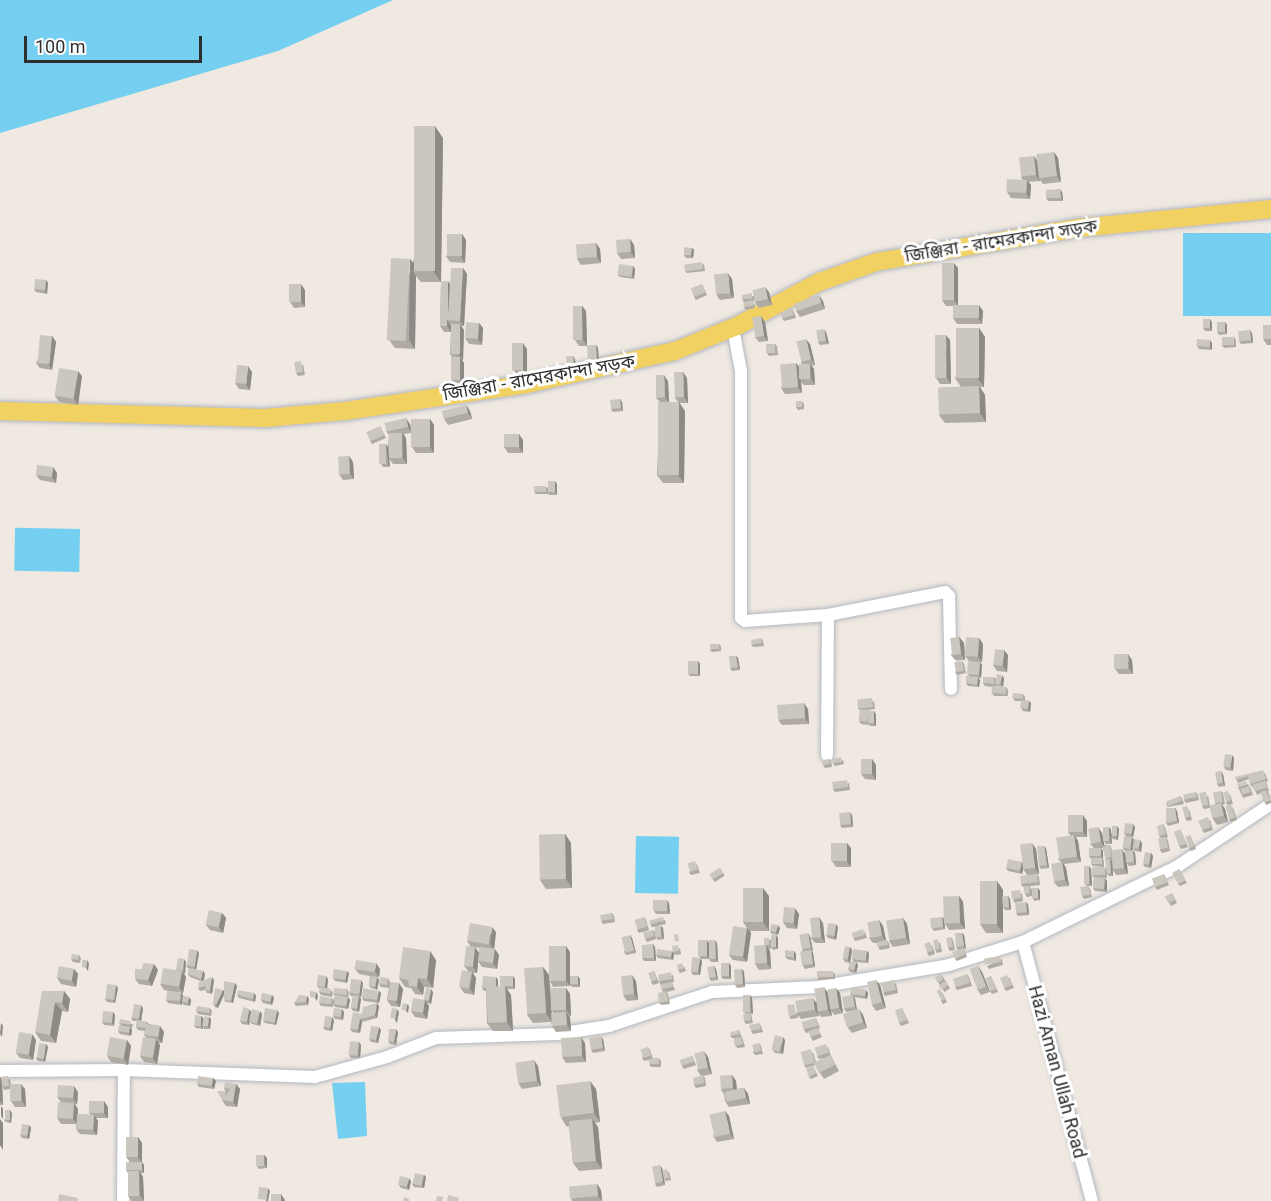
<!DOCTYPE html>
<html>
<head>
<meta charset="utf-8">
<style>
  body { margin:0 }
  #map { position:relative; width:1271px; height:1201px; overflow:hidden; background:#efe9e1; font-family:Roboto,"Noto Sans Bengali",sans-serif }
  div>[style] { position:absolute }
  .water>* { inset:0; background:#75cff0; transform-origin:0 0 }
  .roads { filter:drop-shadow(0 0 2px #b4b7c1) drop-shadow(0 0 2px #b4b7c1) }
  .minor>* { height:12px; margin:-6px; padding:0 6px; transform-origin:6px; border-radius:6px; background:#fff }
  .primary>* { height:18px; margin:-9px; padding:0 9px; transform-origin:9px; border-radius:9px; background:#f2d163 }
  .wall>* { inset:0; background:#afaba4; transform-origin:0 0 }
  .shaded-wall>* { inset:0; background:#8e8b86 }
  .building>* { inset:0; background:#cbc7bf; transform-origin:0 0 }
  span { translate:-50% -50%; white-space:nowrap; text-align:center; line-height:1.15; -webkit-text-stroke:6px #fff; paint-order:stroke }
  .street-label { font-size:18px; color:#2e2e2e }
  .scale { position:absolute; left:24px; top:36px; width:178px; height:27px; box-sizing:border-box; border:3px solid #2e2e2e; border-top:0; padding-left:8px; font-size:18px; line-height:21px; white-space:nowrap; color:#2e2e2e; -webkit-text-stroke:4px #fff; paint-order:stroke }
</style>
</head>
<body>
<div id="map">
  <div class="water">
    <div style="clip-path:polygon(0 0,393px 0,278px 51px,0 133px)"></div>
    <div style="left:1271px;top:233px;width:83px;height:88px;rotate:90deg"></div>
    <div style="left:80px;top:529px;width:43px;height:65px;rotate:91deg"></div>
    <div style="left:636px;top:836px;width:43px;height:57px;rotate:1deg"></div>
    <div style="clip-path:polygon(365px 1082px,367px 1136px,338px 1139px,332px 1083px)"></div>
  </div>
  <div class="roads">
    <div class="minor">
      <div style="left:733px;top:328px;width:44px;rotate:79.5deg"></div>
      <div style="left:741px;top:371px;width:247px;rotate:90deg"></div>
      <div style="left:741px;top:618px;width:5px;rotate:37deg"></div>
      <div style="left:745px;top:621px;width:83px;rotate:-4.1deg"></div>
      <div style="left:828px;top:615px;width:119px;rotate:-11.1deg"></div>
      <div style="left:945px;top:592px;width:6px;rotate:45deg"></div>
      <div style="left:949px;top:596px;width:93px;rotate:88.8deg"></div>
      <div style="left:827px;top:755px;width:140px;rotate:-89.6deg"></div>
      <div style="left:1023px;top:942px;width:268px;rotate:75.1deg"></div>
      <div style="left:0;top:1071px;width:124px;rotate:-0.5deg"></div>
      <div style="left:124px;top:1070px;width:191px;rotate:2.1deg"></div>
      <div style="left:315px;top:1077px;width:75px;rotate:-15.5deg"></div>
      <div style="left:387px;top:1057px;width:53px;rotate:-21.2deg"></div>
      <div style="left:436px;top:1038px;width:121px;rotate:-1.9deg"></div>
      <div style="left:557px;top:1034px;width:53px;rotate:-8.7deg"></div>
      <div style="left:609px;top:1026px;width:108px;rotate:-18.3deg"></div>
      <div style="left:712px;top:992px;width:106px;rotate:-2.7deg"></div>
      <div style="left:818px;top:987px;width:133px;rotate:-9.5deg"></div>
      <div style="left:949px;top:965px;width:77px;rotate:-17.3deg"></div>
      <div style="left:1023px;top:942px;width:173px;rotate:-26.1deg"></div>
      <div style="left:1178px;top:866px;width:112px;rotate:-33.7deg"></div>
      <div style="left:123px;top:1201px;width:131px;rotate:-89.6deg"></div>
    </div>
    <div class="primary">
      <div style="left:0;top:411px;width:265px;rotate:1.5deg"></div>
      <div style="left:265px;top:418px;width:80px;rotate:-5deg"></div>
      <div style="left:345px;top:411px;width:184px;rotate:-8.4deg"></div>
      <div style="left:527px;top:384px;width:152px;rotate:-12.6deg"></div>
      <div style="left:675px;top:351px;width:69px;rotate:-22.1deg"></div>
      <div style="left:739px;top:325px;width:91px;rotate:-28.3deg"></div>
      <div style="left:819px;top:282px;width:60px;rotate:-19.3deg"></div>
      <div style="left:876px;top:262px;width:205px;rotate:-9.6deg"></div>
      <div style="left:1078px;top:228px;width:194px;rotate:-5.6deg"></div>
    </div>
  </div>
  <div class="wall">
    <div style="clip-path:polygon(443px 138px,441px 281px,450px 284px,463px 268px,467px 274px,464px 326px,461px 326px,464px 330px,463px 360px,462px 360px,464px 363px,464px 386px,455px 386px,451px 380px,452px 357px,450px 354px,451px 332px,444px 332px,440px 326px,441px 282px,421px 282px,416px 276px,415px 349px,395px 348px,389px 340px,413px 262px)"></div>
    <div style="clip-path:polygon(1054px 152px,1058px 158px,1061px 182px,1043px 184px,1040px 180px,1040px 181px,1028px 182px,1031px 185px,1030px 199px,1011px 198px,1007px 192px,1023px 180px,1021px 177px,1034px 156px,1037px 160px)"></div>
    <div style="clip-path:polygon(1062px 192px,1063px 201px,1048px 201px,1046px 198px)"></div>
    <div style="clip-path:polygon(462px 234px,466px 240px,465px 263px,450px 262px,446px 256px)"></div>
    <div style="clip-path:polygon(630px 239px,634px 245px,635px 258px,621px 259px,617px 253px)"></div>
    <div style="clip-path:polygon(596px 243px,600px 249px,601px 263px,581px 265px,577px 259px)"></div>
    <div style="clip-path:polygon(692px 248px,694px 250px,693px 258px,686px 258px,684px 255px)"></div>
    <div style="clip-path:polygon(704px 264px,705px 271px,687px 273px,685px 271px)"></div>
    <div style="clip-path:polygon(633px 266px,635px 269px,634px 279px,620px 277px,618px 275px)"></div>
    <div style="clip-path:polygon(958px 268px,958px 305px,983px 311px,982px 324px,957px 324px,953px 318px,953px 306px,946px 306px,942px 300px)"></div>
    <div style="clip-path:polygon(732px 279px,734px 298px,720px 300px,716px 294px)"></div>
    <div style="clip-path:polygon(46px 280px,48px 283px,47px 294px,36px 292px,34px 289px)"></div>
    <div style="clip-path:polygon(702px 284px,707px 295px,696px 300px,694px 297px)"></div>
    <div style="clip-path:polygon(305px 290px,305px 307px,294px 308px,290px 302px)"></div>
    <div style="clip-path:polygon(769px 292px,772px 305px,759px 308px,755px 302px,754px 298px,754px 301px,753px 302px,755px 308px,746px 310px,744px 307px,744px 302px,742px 299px)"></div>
    <div style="clip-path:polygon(823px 301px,825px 309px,800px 317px,796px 311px)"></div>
    <div style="clip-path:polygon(582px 306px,586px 311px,587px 346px,579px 346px,575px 340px)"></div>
    <div style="clip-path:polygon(792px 309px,794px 312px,796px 318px,784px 321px,782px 318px)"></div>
    <div style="clip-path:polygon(761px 316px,765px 322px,768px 341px,759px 342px,755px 337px)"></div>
    <div style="clip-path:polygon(1212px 322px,1212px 331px,1205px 331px,1203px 328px)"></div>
    <div style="clip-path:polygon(1225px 322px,1227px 325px,1227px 334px,1219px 335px,1217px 332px)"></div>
    <div style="clip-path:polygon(479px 323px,483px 328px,482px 345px,469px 344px,465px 338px)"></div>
    <div style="clip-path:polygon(1271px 325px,1271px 345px,1267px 345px,1263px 339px)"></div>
    <div style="clip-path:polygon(979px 328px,985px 337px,984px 387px,980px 387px,985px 395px,986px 422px,945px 423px,939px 415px,961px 387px,955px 378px)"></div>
    <div style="clip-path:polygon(826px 332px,829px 344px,820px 345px,818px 342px)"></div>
    <div style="clip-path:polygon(1252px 333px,1253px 343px,1241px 344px,1239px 341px)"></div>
    <div style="clip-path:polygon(52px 336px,56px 342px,52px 370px,40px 368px,36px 363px)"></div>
    <div style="clip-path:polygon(1234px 337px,1236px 340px,1236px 347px,1224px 348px,1222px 345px)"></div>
    <div style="clip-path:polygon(950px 340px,951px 384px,940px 384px,936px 378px)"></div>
    <div style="clip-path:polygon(1212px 343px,1212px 350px,1199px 349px,1197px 346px)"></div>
    <div style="clip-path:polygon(775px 344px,777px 346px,778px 355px,769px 356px,767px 353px)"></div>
    <div style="clip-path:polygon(810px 344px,815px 365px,812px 366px,814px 369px,815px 385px,804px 385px,801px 382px,802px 393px,785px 394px,781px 388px,796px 363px,799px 367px,802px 364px,801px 362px)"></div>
    <div style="clip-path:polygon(596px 345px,598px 348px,599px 365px,591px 366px,589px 363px)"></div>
    <div style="clip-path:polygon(527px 349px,527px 376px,517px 376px,513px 370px)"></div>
    <div style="clip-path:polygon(575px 359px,576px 370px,569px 371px,567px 368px)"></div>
    <div style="clip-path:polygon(303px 364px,305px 375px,298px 376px,296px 373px)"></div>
    <div style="clip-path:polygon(252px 372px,250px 390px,239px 389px,235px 383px)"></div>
    <div style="clip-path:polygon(82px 376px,78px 405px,59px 402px,55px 396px)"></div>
    <div style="clip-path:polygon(687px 378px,688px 403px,679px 403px,685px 411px,684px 483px,663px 483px,657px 475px,660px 402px,656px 398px,668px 381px,669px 402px,678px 402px,675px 398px)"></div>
    <div style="clip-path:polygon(620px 399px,622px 402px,623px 411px,613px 412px,611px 409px)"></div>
    <div style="clip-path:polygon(802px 401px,804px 404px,804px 409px,798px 410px,796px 407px)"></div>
    <div style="clip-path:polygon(466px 405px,470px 411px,472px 419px,448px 425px,444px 419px)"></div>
    <div style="clip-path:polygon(430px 419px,434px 425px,434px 453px,416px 453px,412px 447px,411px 433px,404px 434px,406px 438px,407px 464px,393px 464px,389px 459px,390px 467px,383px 467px,381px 464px,386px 444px,388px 447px,389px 435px,386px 431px,410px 424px,411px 432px)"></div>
    <div style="clip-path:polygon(380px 426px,386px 438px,372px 444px,370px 441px)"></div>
    <div style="clip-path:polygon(523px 440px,523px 453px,508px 453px,504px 447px)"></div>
    <div style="clip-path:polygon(349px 456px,353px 462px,354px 479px,343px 480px,339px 474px)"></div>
    <div style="clip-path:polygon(57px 473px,56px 483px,40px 480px,36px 475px)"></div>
    <div style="clip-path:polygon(557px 484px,557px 495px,549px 495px,548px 493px,548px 494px,536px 494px,534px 492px)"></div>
    <div style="clip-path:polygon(959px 637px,964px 643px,965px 660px,955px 660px,951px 655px)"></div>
    <div style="clip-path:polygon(761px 638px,763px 641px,764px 646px,753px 647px,751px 644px)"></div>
    <div style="clip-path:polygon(979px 638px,983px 644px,982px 662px,980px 662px,982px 665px,981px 678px,978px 678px,980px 680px,979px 687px,968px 686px,966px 683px,969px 676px,968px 674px,969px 661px,965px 656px)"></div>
    <div style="clip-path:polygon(719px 644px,721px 646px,721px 651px,712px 652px,710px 650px)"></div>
    <div style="clip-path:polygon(1008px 655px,1007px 672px,997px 671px,993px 665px)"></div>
    <div style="clip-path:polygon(736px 656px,738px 658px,740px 670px,732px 671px,730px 668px)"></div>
    <div style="clip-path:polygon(1132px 660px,1133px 674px,1119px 674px,1115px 669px)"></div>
    <div style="clip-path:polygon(698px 661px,700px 664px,700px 676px,690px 676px,688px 674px)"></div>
    <div style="clip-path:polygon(962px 661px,964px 664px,966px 673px,957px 675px,955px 672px)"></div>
    <div style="clip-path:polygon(994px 677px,996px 679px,1004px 678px,1003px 687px,998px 686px,996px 685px,996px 687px,1006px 687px,1008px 690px,1008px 696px,994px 696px,992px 693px,992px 687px,985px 686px,983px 683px)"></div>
    <div style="clip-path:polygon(1023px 694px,1025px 697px,1025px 700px,1029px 701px,1031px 703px,1030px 712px,1023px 711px,1021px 708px,1021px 701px,1015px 701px,1013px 698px)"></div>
    <div style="clip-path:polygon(874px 701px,875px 709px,867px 710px,876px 714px,876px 726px,870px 726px,869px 724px,869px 725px,861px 724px,859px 721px,860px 711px,858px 708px)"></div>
    <div style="clip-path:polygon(808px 709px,809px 724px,782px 725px,778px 720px)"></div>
    <div style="clip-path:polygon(1234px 758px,1233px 771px,1226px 770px,1224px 767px)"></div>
    <div style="clip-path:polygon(829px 759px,831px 761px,832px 767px,825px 768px,823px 765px)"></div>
    <div style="clip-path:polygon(872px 759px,876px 765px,876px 780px,865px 779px,861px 774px)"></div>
    <div style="clip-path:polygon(843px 760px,844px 764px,835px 766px,833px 763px)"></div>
    <div style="clip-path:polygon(1265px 773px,1268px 781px,1266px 782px,1269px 791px,1268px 791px,1271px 801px,1271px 803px,1266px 805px,1261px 793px,1257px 795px,1253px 786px,1252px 787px,1250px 784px,1249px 779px,1238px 783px,1235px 777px)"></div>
    <div style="clip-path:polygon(1223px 774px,1225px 786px,1219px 787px,1217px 784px)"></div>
    <div style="clip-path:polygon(849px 783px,850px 790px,835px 792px,833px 789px)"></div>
    <div style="clip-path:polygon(1248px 784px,1251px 789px,1253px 795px,1243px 798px,1238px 787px)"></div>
    <div style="clip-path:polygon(1221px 791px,1223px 793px,1225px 804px,1222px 805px,1225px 809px,1228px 822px,1217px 825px,1213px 819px,1210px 808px,1204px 809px,1202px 806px,1208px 795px,1210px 806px,1216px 804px,1215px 803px)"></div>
    <div style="clip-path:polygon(1196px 792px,1198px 795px,1199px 800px,1186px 803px,1184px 800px)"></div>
    <div style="clip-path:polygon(1230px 794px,1233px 804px,1228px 805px,1226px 803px)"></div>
    <div style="clip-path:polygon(1180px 796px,1182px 798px,1184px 804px,1168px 807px,1166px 804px)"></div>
    <div style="clip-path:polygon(1233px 807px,1237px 820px,1231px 822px,1229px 819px)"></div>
    <div style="clip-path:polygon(1175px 808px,1177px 811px,1179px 823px,1168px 826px,1166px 823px)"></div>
    <div style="clip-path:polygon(1189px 809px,1192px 820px,1187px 821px,1185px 818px)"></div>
    <div style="clip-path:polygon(852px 815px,853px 827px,842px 828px,840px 825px)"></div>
    <div style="clip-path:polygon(1210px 820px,1213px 830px,1204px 833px,1202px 830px)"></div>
    <div style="clip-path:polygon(1087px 821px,1087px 837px,1076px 837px,1078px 841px,1081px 862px,1064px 864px,1066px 868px,1069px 886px,1058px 887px,1054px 882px,1061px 862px,1058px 859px,1071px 836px,1068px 832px)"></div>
    <div style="clip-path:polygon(1163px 824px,1165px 827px,1168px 837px,1166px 838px,1168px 840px,1170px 851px,1162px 853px,1160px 850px,1161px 838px,1159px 836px)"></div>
    <div style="clip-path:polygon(1117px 826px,1119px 829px,1118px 840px,1113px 839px,1111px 837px,1112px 844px,1106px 844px,1104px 841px,1109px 827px,1111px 830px,1111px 834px)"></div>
    <div style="clip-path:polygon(1135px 827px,1133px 837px,1132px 837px,1134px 840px,1133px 850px,1135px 853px,1136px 865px,1129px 866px,1127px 863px,1126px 859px,1128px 874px,1116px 875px,1113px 870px,1113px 876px,1109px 876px,1107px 874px,1107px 878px,1104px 878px,1107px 881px,1107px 892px,1095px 891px,1093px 888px,1094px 878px,1092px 875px,1105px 867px,1106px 870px,1106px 859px,1103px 848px,1101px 848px,1103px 851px,1103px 859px,1104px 861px,1104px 867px,1093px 866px,1091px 864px,1091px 859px,1089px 856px,1094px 848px,1090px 844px,1102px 833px,1104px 845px,1110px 845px,1112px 850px,1126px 854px,1125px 851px,1123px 848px,1126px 836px,1124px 833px)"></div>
    <div style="clip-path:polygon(1180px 829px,1188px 847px,1181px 849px,1179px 846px)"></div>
    <div style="clip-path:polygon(565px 834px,571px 843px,572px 888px,546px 889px,540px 880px)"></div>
    <div style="clip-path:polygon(1190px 835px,1196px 849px,1191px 851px,1189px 848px)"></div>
    <div style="clip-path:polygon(1142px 843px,1141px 852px,1135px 851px,1133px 848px)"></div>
    <div style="clip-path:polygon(851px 848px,851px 867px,836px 867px,832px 861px)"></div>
    <div style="clip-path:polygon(1046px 848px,1049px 868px,1041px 869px,1039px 866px)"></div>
    <div style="clip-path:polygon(1036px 849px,1039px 874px,1028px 876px,1023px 869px,1022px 874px,1008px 871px,1006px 868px,1022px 862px)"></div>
    <div style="clip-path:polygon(1151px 853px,1153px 856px,1151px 868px,1145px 867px,1143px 864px)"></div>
    <div style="clip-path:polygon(697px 864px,700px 873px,691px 875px,689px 872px)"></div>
    <div style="clip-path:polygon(1089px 866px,1091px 869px,1092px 886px,1088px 886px,1090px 889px,1092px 897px,1084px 899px,1082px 896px,1087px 886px,1085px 884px)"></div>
    <div style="left:720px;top:868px;width:9px;height:12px;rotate:58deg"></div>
    <div style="clip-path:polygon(1179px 869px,1187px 883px,1180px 886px,1178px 884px)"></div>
    <div style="clip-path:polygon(1037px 874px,1039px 877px,1040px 885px,1030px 886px,1031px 889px,1038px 888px,1040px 891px,1040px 900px,1034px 901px,1032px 896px,1027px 897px,1025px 894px,1024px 887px,1023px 887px,1021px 884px)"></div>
    <div style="clip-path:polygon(1164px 874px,1169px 885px,1157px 890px,1155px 887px)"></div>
    <div style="clip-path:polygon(997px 881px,1003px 890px,1003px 897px,1010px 899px,1011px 910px,1005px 910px,1003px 907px,1003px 902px,1003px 933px,986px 933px,980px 924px)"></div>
    <div style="clip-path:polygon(1022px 893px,1023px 901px,1015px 903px,1013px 900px)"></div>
    <div style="clip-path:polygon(1172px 893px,1177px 903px,1171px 906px,1165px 897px)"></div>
    <div style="clip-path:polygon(769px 896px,769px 931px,750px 931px,751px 933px,747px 962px,733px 960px,729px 955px,747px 928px,743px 922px)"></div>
    <div style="clip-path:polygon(959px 896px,963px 902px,965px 929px,949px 930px,945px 924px)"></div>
    <div style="clip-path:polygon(669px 903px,670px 914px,656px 914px,654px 911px)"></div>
    <div style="clip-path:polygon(1028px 904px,1029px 915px,1018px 916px,1016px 913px)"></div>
    <div style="clip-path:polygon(222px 913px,226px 918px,223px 933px,210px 930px,206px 925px)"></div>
    <div style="clip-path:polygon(612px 913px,614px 916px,615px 922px,603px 924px,601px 921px)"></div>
    <div style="clip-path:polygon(799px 914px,797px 929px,787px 928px,783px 922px)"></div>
    <div style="clip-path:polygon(644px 917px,646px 920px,649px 930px,639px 933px,637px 930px)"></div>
    <div style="clip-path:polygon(942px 917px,944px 919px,945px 929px,934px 931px,932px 928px)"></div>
    <div style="clip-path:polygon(903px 918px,907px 924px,910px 944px,893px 947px,889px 941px)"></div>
    <div style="clip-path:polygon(665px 920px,666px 924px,657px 926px,661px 926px,663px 928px,664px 939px,658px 940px,656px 937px,655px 927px,652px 927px,650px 924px)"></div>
    <div style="clip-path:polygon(879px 920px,883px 926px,886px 940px,889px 943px,890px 948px,880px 950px,878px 947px,877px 943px,873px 943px,869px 938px)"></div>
    <div style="clip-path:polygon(823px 923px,825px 943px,815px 943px,811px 938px)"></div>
    <div style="clip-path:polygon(838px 927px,836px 940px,828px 938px,826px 935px)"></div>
    <div style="clip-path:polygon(780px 928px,778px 935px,772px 934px,770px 931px)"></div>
    <div style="clip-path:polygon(653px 930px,655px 932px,656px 939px,647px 942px,645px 939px)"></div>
    <div style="clip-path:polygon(evenodd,496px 932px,494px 949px,499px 955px,497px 969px,482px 967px,478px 961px,477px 973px,473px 973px,476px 978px,474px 995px,464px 993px,460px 987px,468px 971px,464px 966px,471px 947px,467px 941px,496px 932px,475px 947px,480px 948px,479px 953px,475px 947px)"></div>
    <div style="clip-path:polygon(865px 932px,867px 938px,855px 941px,853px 938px)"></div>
    <div style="clip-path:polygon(962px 933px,964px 935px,966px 949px,964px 949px,967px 957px,957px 961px,955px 959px,958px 950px,956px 947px)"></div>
    <div style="clip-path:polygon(630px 935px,632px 938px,636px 953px,626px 955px,624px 952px)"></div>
    <div style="clip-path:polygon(776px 935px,778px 938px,778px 949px,773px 950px,771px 947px,771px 949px,768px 949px,770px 951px,771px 969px,759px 970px,755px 964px,764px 945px)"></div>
    <div style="clip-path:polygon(810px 936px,813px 951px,812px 951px,813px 953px,815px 967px,805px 969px,803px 966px,803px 952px,802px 950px)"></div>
    <div style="clip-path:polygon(951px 937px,953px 940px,955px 950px,950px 951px,948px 948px)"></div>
    <div style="clip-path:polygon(707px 940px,709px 943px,709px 959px,701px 959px,699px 956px)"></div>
    <div style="clip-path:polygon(940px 942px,942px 952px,937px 953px,935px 950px)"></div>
    <div style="clip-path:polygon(717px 943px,718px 962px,711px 962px,709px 959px)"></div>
    <div style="clip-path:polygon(653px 944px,655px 947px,656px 961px,644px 961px,642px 958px)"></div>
    <div style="clip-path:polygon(932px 945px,935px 954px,929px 956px,927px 953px)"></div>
    <div style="clip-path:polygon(850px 947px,852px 950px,850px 961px,858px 965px,856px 973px,850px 972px,848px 969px,850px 963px,845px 962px,843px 959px)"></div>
    <div style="clip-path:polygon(680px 948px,681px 954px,675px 955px,673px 952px)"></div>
    <div style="clip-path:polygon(672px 951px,674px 954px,673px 960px,658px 958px,656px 955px)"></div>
    <div style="clip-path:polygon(794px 951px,796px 954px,796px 961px,787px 959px,785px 956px)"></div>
    <div style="clip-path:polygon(867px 951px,869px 953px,868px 963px,854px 962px,852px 959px)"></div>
    <div style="clip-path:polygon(570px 952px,570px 976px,580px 979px,580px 987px,572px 987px,570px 985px,570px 986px,553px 987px,550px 981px,552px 1013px,553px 1013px,552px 1010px,566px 988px,570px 994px,571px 1016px,569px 1016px,570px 1017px,571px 1031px,556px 1032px,552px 1026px,551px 1022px,533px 1023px,527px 1015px,543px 967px,549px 975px)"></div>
    <div style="clip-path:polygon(199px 953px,196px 970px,203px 971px,205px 974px,204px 980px,214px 980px,212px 994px,207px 993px,205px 990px,200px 991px,198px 988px,201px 981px,190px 977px,188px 974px,189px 969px,186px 966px)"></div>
    <div style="clip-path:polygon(79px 955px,81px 958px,80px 963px,73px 962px,71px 959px)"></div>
    <div style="clip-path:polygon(1002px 959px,1003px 965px,989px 969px,987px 966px)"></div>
    <div style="clip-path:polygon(436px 960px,433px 988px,424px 987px,423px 995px,415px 994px,411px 988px,405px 987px,399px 978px)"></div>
    <div style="clip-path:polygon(702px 961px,700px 975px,693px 975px,691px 972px)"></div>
    <div style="clip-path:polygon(186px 962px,184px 974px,186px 977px,183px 993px,182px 993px,183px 996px,191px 1000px,190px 1006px,184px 1005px,182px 1003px,182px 1005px,168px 1003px,166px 1000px,169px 991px,164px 990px,160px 984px)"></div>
    <div style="clip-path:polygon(729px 963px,731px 966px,731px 979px,723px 979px,721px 976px)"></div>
    <div style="clip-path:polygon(154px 964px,158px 970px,152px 986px,139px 984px,135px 979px)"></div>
    <div style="clip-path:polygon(684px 966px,686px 971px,680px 973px,678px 970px)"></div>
    <div style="clip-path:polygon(714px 966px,716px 969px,718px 980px,711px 981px,709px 978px)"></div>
    <div style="clip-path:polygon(978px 966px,982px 972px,990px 992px,981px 995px,977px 989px)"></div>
    <div style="clip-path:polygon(74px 969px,78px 974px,76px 987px,61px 984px,57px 978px)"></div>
    <div style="clip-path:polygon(355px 969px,380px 969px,379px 977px,377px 977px,379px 980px,377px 990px,371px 988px,369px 986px,370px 976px,359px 974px)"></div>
    <div style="clip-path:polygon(742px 969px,744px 972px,745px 987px,737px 988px,735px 985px)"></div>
    <div style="clip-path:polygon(654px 971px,659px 983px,653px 985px,651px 982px)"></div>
    <div style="clip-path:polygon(349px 973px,347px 983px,335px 981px,333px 978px)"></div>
    <div style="clip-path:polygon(835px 973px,835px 979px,819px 980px,817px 978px)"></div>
    <div style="left:941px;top:974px;width:17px;height:7px;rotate:57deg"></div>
    <div style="clip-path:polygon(967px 974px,969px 977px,972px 986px,957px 990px,955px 988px)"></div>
    <div style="clip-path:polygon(673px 975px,674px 982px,672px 982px,675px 990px,667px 992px,668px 994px,670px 1004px,661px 1005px,659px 1003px,663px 992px,659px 981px)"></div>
    <div style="clip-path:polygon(991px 976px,998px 992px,992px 994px,990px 991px)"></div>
    <div style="clip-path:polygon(496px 977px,498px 980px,498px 987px,501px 987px,515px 979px,515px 989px,507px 989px,511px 995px,513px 1031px,493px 1031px,487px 1023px,486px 991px,484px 991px,482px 988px)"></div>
    <div style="clip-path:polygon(1009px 977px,1014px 988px,1006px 991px,1004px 988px)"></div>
    <div style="clip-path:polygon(388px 978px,390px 982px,403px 989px,400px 1007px,391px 1006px,387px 1000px,389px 988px,381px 987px,379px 984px)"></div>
    <div style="clip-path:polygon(328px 979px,327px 988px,333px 992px,332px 997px,321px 995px,319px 992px,320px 989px,317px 986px)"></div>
    <div style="clip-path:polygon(636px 981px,638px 1000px,627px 1001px,623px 995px)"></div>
    <div style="clip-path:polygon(235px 983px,237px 986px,233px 1003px,226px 1002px,224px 1000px,224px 995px,218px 1008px,215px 1007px,213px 1004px,223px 990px,224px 991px)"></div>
    <div style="clip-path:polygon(363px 983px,361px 997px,360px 997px,361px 999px,359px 1012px,353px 1011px,351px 1008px,353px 996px,351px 996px,349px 993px)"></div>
    <div style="clip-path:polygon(896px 983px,898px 993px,885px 996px,883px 993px)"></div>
    <div style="clip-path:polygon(880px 985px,886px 1008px,876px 1011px,872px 1005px)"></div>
    <div style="clip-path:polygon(118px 988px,115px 1003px,107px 1002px,105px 999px)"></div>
    <div style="clip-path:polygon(347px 989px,349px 992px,348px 998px,350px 1000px,348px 1009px,335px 1007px,333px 1004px,333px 1007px,321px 1006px,319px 1003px,332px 998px,334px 1000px,335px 996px,333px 994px)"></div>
    <div style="clip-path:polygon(866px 990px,868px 993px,867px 999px,854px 997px,857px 1010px,863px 1015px,867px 1028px,852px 1033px,848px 1028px,857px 1010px,846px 1012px,844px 1009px,851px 995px,850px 994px)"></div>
    <div style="clip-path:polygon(64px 991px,70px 999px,68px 1012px,62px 1011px,56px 1043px,41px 1041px,35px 1032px)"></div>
    <div style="clip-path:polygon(379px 991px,381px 993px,379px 1003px,364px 1001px,362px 998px)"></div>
    <div style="clip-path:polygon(433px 992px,431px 1004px,427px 1003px,429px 1006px,427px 1019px,415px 1017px,411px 1011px)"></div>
    <div style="clip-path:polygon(828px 992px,840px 993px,843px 1013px,834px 1015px,831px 1010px,832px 1016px,821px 1017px,819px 1014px,819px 1016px,801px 1019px,798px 1015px,798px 1018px,791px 1019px,789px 1017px,816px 1002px)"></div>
    <div style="clip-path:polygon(942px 992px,947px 1002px,943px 1004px,941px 1001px)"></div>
    <div style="clip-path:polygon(254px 993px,256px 996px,255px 1002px,239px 998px,237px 995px)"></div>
    <div style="clip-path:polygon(272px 995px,274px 998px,272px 1005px,263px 1003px,261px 1000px)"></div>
    <div style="clip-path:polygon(750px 995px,752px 998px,753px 1014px,751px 1014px,753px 1023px,746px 1024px,744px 1021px,746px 1014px,744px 1012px)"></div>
    <div style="clip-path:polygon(307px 996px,309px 999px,308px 1005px,296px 1006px,294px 1003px)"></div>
    <div style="clip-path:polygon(377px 1003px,379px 1006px,377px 1018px,362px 1022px,360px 1033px,352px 1032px,350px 1029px,362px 1014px)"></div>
    <div style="clip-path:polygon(143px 1008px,141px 1021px,147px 1022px,149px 1024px,160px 1026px,164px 1032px,162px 1043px,158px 1043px,160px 1045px,157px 1064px,144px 1062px,140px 1056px,146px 1037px,144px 1035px,145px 1031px,138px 1030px,136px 1027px,137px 1021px,133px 1021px,131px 1018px)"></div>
    <div style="clip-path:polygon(210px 1008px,212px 1011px,211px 1016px,198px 1014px,196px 1011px)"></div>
    <div style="clip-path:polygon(902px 1008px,909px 1023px,901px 1026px,899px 1023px)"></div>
    <div style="clip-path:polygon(342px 1009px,344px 1012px,343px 1020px,335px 1019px,333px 1016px)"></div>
    <div style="clip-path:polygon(251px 1011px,262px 1014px,260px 1026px,252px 1024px,250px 1022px,251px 1016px,249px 1025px,242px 1024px,240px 1021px)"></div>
    <div style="clip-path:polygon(113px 1012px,115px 1015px,114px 1026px,104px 1025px,102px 1022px)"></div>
    <div style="clip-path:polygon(279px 1013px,276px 1025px,265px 1023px,263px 1021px)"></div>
    <div style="clip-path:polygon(201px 1016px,203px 1018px,209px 1017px,211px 1019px,210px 1029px,204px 1029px,203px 1026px,203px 1029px,196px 1028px,194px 1026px)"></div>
    <div style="clip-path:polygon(816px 1018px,820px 1028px,818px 1029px,822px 1037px,813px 1041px,811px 1038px,810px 1032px,806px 1033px,804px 1030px)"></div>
    <div style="clip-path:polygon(334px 1020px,332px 1031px,325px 1030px,323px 1027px)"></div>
    <div style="clip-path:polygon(119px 1023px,133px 1024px,132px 1028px,131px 1028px,132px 1030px,131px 1036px,120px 1034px,118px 1031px,121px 1025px)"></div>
    <div style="clip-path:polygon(759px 1023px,761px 1026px,763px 1032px,753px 1034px,751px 1031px)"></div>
    <div style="clip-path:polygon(381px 1030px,378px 1043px,371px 1042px,369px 1039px)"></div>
    <div style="clip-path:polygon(739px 1030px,743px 1040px,745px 1047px,738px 1048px,735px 1046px,734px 1038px,732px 1038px,730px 1035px)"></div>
    <div style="clip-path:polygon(398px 1032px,396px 1045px,390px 1044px,388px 1041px)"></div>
    <div style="clip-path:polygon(603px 1039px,605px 1051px,593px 1053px,591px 1050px)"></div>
    <div style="clip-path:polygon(36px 1040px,33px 1060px,20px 1058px,16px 1053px)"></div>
    <div style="clip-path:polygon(127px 1040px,131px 1046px,128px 1065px,111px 1062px,107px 1056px)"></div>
    <div style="clip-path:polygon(785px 1040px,783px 1054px,775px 1053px,773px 1050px)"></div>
    <div style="clip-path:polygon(359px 1042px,361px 1045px,360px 1058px,351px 1058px,349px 1055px)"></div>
    <div style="clip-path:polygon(585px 1043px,586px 1062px,566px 1063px,562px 1057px)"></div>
    <div style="clip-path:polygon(759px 1043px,761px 1046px,763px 1054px,755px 1055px,753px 1052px)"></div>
    <div style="clip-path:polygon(46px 1044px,48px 1047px,45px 1062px,38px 1061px,36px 1058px)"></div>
    <div style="clip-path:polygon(648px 1047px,650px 1050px,653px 1059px,659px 1058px,661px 1061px,661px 1067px,651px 1067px,649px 1064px,649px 1060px,644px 1061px,642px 1058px)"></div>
    <div style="clip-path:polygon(828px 1047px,831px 1056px,839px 1071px,824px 1079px,815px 1065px,813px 1066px,818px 1076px,811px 1079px,809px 1077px,811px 1066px,806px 1068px,804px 1065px,813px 1052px,816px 1062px,824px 1058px,819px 1059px,817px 1056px)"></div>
    <div style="clip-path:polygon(692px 1056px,696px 1065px,684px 1069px,682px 1066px)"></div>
    <div style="clip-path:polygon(708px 1057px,712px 1074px,703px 1076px,705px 1078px,706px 1086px,696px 1088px,694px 1085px,701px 1076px,697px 1070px)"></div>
    <div style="clip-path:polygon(538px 1066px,541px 1086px,522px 1089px,518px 1083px)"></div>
    <div style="clip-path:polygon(732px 1075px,736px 1081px,737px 1089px,744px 1088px,748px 1094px,750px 1104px,729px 1107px,725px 1101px,724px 1094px,721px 1090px)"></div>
    <div style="clip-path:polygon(0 1077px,1px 1079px,10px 1079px,11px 1084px,25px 1089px,26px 1107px,15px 1107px,11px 1101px,10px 1089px,4px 1090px,2px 1086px,3px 1105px,0 1105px)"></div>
    <div style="clip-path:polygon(213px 1078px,216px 1081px,214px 1089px,199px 1087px,197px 1084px)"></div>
    <div style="clip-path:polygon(236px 1084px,240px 1089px,237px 1107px,226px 1106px,222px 1100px,225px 1091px,227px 1094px,224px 1088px)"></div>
    <div style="clip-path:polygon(596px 1089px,600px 1122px,595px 1123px,598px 1127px,602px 1169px,579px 1171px,573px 1163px,569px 1126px,567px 1127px,561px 1118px)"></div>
    <div style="clip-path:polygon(78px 1092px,77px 1104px,75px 1104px,78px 1109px,78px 1114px,91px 1115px,89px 1113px,108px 1107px,108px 1118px,96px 1118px,98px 1121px,97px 1135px,80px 1134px,76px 1129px,76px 1124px,61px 1124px,57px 1118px,61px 1102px,57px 1097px)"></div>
    <div style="clip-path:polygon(725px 1111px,729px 1116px,734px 1139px,717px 1142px,713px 1136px)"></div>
    <div style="clip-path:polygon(12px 1113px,11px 1123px,6px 1122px,4px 1120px)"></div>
    <div style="clip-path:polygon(29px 1125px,31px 1128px,29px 1139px,22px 1138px,20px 1135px)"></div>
    <div style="clip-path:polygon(138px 1137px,142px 1143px,142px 1162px,144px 1165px,144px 1173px,141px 1173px,143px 1177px,144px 1201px,132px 1201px,128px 1196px,128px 1173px,126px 1170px,130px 1162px,126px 1157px)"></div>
    <div style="clip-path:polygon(264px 1155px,267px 1158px,267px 1168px,259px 1169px,257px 1166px)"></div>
    <div style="clip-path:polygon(662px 1168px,663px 1170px,669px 1172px,671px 1180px,666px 1181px,664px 1179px,665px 1185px,657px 1187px,655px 1184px)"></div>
    <div style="clip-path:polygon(424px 1175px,426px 1177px,424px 1188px,414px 1187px,412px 1184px)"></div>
    <div style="clip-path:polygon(411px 1181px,409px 1190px,401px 1188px,399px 1185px)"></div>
    <div style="clip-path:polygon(597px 1184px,601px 1190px,602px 1201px,572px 1201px,571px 1199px)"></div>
  </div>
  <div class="shaded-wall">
    <div style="clip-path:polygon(435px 126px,443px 138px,441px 282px,433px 271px)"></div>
    <div style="clip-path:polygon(1054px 152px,1058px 158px,1061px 182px,1057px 176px)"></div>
    <div style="clip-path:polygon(1034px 156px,1038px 162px,1039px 178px,1040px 181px,1036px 175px)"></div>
    <div style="clip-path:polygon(1027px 180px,1031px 185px,1030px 199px,1026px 193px)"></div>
    <div style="clip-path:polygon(1060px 189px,1062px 192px,1063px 201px,1061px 198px)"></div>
    <div style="clip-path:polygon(462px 234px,466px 240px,465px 263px,461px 257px)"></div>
    <div style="clip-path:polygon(630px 239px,634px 245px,635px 258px,631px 252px)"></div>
    <div style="clip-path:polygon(596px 243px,600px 249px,601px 263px,597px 257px)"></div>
    <div style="clip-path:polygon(692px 248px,694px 250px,693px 258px,691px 255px)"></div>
    <div style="clip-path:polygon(410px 259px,417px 267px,413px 271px,416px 276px,415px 349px,409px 340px)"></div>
    <div style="clip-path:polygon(954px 263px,958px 268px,958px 306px,954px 300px)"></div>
    <div style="clip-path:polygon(633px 266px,635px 269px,634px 279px,632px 276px)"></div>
    <div style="clip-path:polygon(463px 268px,467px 274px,464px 326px,460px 321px)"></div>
    <div style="clip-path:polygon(728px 273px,732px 279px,734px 298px,730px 293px)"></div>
    <div style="clip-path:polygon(46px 280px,48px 283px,47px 294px,45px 291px)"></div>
    <div style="clip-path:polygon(448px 281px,452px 287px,448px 317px)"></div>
    <div style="clip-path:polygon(301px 284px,305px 290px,305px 307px,301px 302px)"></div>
    <div style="clip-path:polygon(765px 287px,769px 292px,772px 305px,768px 299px)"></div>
    <div style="clip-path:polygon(819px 295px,823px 301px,825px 309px,821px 303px)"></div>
    <div style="clip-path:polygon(979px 305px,983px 311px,982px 324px,978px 318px)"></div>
    <div style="clip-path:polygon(582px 306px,586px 311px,587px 346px,583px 340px)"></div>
    <div style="clip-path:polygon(761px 316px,765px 322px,768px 341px,764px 336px)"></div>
    <div style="clip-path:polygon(1210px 319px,1212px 322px,1212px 331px,1210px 328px)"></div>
    <div style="clip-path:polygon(447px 320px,451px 326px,451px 332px,447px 326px)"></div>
    <div style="clip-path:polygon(1225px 322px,1227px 325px,1227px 334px,1225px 331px)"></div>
    <div style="clip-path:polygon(479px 323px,483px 328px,482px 345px,478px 339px)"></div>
    <div style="clip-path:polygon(460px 324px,464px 330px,463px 360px,459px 355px)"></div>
    <div style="clip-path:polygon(979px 328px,985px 337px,984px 387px,978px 379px)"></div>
    <div style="clip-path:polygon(824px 329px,826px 332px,829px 344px,826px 341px)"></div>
    <div style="clip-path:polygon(1250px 330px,1252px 333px,1253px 343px,1251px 340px)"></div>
    <div style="clip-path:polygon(946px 335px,950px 340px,951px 384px,947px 378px)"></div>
    <div style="clip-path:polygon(52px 336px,56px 342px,52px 370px,48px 364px)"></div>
    <div style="clip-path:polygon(806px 339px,810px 344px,815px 365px,811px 359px)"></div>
    <div style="clip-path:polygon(1210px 340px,1212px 343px,1212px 350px,1210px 347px)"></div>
    <div style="clip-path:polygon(523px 343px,527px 349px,527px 376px,523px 370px)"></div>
    <div style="clip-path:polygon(596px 345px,598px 348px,599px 365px,597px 362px)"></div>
    <div style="clip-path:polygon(573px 356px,575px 359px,576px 370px,574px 367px)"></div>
    <div style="clip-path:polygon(460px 357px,464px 363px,464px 386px,460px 381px)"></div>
    <div style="clip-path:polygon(796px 363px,800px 368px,800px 379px,801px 382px,802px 393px,798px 387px)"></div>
    <div style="clip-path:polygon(810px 364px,814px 369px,815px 385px,811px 379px)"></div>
    <div style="clip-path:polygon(248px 366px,252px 372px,250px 390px,246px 385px)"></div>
    <div style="clip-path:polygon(78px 371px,82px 376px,78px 405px,74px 399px)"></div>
    <div style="clip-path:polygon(683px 372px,687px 378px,688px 403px,684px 397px)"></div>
    <div style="clip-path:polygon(664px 375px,668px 381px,669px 403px,665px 397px)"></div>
    <div style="clip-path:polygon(979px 386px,985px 395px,986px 422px,980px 413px)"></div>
    <div style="clip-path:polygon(620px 399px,622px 402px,623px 411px,621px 408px)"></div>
    <div style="clip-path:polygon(679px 402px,685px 411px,684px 483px,678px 475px)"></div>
    <div style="clip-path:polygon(466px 405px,470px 411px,472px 419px,468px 413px)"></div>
    <div style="clip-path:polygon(406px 418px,410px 424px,412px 433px,408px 427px)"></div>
    <div style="clip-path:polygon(430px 419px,434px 425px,434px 453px,430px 447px)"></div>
    <div style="clip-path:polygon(402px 433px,406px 438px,407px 464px,403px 458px)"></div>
    <div style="clip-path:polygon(519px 434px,523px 440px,523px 453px,519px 447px)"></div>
    <div style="clip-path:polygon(386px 444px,388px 447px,390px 467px,388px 464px)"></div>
    <div style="clip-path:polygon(349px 456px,353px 462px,354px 479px,350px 474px)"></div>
    <div style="clip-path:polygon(53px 467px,57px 473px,56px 483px,52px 477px)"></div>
    <div style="clip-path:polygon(555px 481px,557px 484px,557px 495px,555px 492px)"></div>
    <div style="clip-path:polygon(959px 637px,964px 643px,965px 660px,961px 654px)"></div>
    <div style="clip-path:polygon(979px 638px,983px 644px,982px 662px,978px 657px)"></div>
    <div style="clip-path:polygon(1004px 650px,1008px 655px,1007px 672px,1003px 666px)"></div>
    <div style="clip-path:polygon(1128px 654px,1132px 660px,1133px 674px,1129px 668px)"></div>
    <div style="clip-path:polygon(736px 656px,738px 658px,740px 670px,738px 667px)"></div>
    <div style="clip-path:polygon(698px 661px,700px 664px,700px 676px,698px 673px)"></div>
    <div style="clip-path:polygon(980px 662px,982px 665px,981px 678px,979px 675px)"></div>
    <div style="clip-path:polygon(1002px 675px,1004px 678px,1003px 687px,1001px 684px)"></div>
    <div style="clip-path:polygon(978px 677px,980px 680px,979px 687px,977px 685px)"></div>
    <div style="clip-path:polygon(1029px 701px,1031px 703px,1030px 712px,1028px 709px)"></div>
    <div style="clip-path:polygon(804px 703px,808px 709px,809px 724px,805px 718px)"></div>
    <div style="clip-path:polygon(874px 711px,876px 714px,876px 726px,874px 723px)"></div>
    <div style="clip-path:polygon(1232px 755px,1234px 758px,1233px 771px,1231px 768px)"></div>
    <div style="clip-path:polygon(872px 759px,876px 765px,876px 780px,872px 774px)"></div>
    <div style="clip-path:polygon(1221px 771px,1223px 774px,1225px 786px,1223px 783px)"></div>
    <div style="clip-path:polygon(1221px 803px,1225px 809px,1228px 822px,1224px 816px)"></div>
    <div style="clip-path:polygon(1175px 808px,1177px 811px,1179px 823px,1177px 821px)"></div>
    <div style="clip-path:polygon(850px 812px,852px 815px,853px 827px,851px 824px)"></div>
    <div style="clip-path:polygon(1083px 815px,1087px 821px,1087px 837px,1083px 832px)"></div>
    <div style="clip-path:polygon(1133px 824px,1135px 827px,1133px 837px,1131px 834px)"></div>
    <div style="clip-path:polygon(1117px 826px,1119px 829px,1118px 840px,1116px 837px)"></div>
    <div style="clip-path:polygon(1098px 827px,1102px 833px,1105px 848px,1101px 842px)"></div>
    <div style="clip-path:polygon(1109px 827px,1111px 830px,1112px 844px,1110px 841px)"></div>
    <div style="clip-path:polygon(565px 834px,571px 843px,572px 888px,566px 879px)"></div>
    <div style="clip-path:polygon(1074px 835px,1078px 841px,1081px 862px,1077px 857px)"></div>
    <div style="clip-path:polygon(1132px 837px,1134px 840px,1132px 852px,1130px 849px)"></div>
    <div style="clip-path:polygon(1140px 840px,1142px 843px,1141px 852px,1139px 849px)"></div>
    <div style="clip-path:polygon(847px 843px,851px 848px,851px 867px,847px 861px)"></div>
    <div style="clip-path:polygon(1032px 843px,1036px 849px,1039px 874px,1035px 868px)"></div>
    <div style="clip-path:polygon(1044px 846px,1046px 848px,1049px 868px,1047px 865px)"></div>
    <div style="clip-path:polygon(1101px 848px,1103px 851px,1103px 859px,1101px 856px)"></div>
    <div style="clip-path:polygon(1122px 849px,1126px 855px,1128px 874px,1124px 868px)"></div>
    <div style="clip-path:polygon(1133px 850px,1135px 853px,1136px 865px,1134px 862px)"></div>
    <div style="clip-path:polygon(1151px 853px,1153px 856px,1151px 868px,1149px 865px)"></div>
    <div style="clip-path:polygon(1110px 859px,1112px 862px,1113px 876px,1111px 873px)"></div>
    <div style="clip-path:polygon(1022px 862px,1024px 865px,1022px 874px,1020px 871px)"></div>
    <div style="clip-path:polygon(1062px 862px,1066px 868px,1069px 886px,1065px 880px)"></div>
    <div style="clip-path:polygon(1089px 866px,1091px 869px,1092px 886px,1090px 883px)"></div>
    <div style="clip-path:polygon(1105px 878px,1107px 881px,1107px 892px,1104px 889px)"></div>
    <div style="clip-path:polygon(997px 881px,1003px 890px,1003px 933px,997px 925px)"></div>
    <div style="clip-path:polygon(763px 888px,769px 896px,769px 931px,763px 922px)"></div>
    <div style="clip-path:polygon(1038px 888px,1040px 891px,1040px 900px,1038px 897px)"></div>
    <div style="clip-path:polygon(959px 896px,963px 902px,965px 929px,960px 923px)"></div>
    <div style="clip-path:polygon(1008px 896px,1010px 899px,1011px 910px,1009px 907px)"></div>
    <div style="clip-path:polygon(667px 900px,669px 903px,670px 914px,668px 911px)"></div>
    <div style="clip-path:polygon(1026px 902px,1028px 904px,1029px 915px,1027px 912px)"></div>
    <div style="clip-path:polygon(795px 908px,799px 914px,797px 929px,793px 923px)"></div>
    <div style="clip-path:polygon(222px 913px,226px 918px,223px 933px,219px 927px)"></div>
    <div style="clip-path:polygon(819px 917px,823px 923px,825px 943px,821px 937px)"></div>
    <div style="clip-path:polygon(942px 917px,944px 919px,945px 929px,943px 927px)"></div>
    <div style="clip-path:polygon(903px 918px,907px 924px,910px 944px,906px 938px)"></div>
    <div style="clip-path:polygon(879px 920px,883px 926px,886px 941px,882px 936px)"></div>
    <div style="clip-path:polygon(836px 924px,838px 927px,836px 940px,834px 937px)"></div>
    <div style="clip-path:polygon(778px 925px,780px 928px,778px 935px,776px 932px)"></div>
    <div style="clip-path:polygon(661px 926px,663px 928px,664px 939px,662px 936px)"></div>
    <div style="clip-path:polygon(492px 927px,496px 932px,494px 950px,490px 944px)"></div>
    <div style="clip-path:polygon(747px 928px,751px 933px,747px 962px,743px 957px)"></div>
    <div style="clip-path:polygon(808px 933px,810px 936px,813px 951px,811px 948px)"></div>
    <div style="clip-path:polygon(962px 933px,964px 935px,966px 949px,964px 946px)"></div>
    <div style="clip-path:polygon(630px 935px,632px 938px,636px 953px,634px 950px)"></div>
    <div style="clip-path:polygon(776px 935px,778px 938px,778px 949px,776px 947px)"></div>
    <div style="clip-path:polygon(707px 940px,709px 943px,709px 959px,707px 956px)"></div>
    <div style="clip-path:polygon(715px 940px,717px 943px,718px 962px,716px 959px)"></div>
    <div style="clip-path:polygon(653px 944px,655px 947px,656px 961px,654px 958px)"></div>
    <div style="clip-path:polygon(766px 945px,770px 951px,771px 969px,767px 963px)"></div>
    <div style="clip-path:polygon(566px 946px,570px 952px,570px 986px,566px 981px)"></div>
    <div style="clip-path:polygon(475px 947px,479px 953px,477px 973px,473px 967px)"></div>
    <div style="clip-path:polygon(850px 947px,852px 950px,850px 963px,848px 960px)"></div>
    <div style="clip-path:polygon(495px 949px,499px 955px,497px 969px,493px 963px)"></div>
    <div style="clip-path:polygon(197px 950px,199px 953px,196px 970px,194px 967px)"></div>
    <div style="clip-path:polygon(811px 950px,813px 953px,815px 967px,813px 964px)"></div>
    <div style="clip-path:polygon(430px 951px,436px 960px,433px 988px,427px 979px)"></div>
    <div style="clip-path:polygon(672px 951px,674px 954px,673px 960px,671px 957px)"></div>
    <div style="clip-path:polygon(794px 951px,796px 954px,796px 961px,794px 958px)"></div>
    <div style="clip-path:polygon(867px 951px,869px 953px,868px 963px,866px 960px)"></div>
    <div style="clip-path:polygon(700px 958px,702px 961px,700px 975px,698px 972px)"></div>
    <div style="clip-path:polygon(184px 959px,186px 962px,185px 974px,183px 971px)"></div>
    <div style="clip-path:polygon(87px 960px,89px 963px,88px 971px,86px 968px)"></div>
    <div style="clip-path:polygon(856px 962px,858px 965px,856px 973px,854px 970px)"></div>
    <div style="clip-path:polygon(376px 963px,380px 969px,379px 977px,375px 972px)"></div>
    <div style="clip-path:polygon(729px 963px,731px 966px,731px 979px,729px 976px)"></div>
    <div style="clip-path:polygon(154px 964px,158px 970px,152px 986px,148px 980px)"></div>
    <div style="clip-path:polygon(714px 966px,716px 969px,718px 980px,716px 977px)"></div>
    <div style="clip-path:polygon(978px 966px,982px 972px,990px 992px,986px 986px)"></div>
    <div style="clip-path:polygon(543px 967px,549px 975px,552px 1022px,546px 1013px)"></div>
    <div style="clip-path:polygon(74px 969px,78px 974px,76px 987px,72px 981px)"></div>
    <div style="clip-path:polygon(742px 969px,744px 972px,745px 987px,743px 984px)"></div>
    <div style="clip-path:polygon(182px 971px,186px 977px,183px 993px,179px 987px)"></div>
    <div style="clip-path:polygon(203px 971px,205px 974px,203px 982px,201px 979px)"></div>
    <div style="clip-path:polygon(347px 971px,349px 973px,347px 983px,345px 980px)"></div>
    <div style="clip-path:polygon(472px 972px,476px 978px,474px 995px,470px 989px)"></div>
    <div style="clip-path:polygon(632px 975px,636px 981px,638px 1000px,634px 994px)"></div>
    <div style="clip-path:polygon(326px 976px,328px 979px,327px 990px,325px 987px)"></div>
    <div style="clip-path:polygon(513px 976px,515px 979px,515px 989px,513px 986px)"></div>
    <div style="clip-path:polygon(578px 976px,580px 979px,580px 987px,578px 984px)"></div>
    <div style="clip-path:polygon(212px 977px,214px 980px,212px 994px,210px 991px)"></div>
    <div style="clip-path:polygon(377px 977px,379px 980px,377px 990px,375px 987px)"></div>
    <div style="clip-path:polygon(496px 977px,498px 980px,498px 991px,496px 988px)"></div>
    <div style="clip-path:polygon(418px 978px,424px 987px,423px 995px,417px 987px)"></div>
    <div style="clip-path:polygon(361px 980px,363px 983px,361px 997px,359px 994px)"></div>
    <div style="clip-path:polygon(876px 980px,880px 985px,886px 1008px,882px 1002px)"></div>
    <div style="clip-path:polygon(235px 983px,237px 986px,233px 1003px,231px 1001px)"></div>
    <div style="clip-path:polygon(399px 983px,403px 989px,400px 1007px,396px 1002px)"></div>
    <div style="clip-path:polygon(116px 985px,118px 988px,115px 1003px,113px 1000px)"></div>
    <div style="clip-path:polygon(505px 986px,511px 995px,513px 1031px,507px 1022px)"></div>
    <div style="clip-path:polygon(824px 987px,828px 993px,832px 1016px,828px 1010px)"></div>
    <div style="clip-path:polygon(566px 988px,570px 994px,571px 1016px,566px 1010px)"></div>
    <div style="clip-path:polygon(836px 988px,840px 993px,843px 1013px,839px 1008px)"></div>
    <div style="clip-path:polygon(431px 989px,433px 992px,431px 1004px,429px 1001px)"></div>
    <div style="clip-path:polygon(223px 990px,225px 992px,218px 1008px,216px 1005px)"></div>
    <div style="clip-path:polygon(866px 990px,868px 993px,867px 999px,865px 996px)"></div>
    <div style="clip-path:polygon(64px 991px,70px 999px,68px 1012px,62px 1003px)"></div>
    <div style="clip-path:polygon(379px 991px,381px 993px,379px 1003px,377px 1000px)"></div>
    <div style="clip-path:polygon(181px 992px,183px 995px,182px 1005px,180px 1002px)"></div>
    <div style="clip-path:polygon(316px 992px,318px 995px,317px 1001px,315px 998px)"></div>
    <div style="clip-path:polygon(254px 993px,256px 996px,255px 1002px,253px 999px)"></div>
    <div style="clip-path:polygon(272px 995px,274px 998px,272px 1005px,270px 1002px)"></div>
    <div style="clip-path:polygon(750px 995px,752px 998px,753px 1014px,751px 1011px)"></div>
    <div style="clip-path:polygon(853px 995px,855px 998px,857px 1010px,855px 1007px)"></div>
    <div style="clip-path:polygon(307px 996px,309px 999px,308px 1005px,306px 1002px)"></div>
    <div style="clip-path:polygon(359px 996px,361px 999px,359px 1012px,357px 1010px)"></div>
    <div style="clip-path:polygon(189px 997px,191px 1000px,190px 1006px,188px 1003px)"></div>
    <div style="clip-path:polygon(348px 997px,350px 1000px,348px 1009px,346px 1006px)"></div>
    <div style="clip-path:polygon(813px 998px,817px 1004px,817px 1011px,819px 1016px,815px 1010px)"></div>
    <div style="clip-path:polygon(425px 1000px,429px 1006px,427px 1019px,423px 1013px)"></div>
    <div style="clip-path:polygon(55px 1002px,62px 1011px,56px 1043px,50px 1035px)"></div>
    <div style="clip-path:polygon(377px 1003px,379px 1006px,377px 1018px,375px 1015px)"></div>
    <div style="clip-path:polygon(407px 1004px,409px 1006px,408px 1013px,406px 1011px)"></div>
    <div style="clip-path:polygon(141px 1005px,143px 1008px,141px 1022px,139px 1019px)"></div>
    <div style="clip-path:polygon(249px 1009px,251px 1012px,249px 1025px,247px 1022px)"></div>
    <div style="clip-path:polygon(342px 1009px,344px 1012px,343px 1020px,341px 1017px)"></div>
    <div style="clip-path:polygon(397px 1009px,399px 1012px,397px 1023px,395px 1020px)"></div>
    <div style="clip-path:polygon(859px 1009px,863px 1015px,867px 1028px,863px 1022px)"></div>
    <div style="clip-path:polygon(277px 1010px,279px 1013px,276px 1025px,274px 1023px)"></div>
    <div style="clip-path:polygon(260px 1011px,262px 1014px,260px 1026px,258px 1023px)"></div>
    <div style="clip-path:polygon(113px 1012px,115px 1015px,114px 1026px,112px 1023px)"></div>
    <div style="clip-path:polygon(566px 1012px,570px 1017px,571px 1031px,567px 1025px)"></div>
    <div style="clip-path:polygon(201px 1016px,203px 1018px,203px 1029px,201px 1026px)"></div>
    <div style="clip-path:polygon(209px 1017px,211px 1019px,210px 1029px,208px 1026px)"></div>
    <div style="clip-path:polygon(332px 1017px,334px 1020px,332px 1031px,330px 1028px)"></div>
    <div style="clip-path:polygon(360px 1019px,362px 1022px,360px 1033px,358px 1030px)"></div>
    <div style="clip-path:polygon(1px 1023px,3px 1026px,2px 1037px,0 1034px)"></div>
    <div style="clip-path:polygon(160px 1026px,164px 1032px,162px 1043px,158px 1038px)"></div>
    <div style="clip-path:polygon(130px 1027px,132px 1030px,131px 1036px,129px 1033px)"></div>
    <div style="clip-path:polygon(379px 1027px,381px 1030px,378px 1043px,376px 1040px)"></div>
    <div style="clip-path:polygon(396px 1029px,398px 1032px,396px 1045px,394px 1042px)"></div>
    <div style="clip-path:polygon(32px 1034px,36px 1040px,33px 1060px,29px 1055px)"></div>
    <div style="clip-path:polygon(601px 1036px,603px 1039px,605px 1051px,603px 1048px)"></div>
    <div style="clip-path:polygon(581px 1037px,585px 1043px,586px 1062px,582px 1056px)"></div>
    <div style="clip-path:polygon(783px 1037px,785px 1040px,783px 1054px,781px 1051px)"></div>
    <div style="clip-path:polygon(156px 1039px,160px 1045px,157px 1064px,153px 1058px)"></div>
    <div style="clip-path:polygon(127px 1040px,131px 1046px,128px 1065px,124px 1059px)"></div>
    <div style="clip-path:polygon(359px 1042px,361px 1045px,360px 1058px,358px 1055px)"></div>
    <div style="clip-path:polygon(46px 1044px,48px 1047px,45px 1062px,43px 1059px)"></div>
    <div style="clip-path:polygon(704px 1051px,708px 1057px,712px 1074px,708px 1068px)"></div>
    <div style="clip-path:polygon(534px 1060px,538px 1066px,541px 1086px,537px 1081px)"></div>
    <div style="clip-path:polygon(732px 1075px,736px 1081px,737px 1094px,733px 1088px)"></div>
    <div style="clip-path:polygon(0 1077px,2px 1080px,3px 1105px,0 1101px)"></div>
    <div style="clip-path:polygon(213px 1078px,216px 1081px,214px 1089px,212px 1086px)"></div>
    <div style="clip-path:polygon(590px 1081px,596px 1089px,600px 1122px,594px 1113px)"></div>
    <div style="clip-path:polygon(21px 1084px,25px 1089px,26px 1107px,22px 1101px)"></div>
    <div style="clip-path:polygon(236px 1084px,240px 1089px,237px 1107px,233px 1102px)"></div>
    <div style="clip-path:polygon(74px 1086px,78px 1092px,77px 1104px,73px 1098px)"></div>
    <div style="clip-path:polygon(744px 1088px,748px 1094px,750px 1104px,746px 1098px)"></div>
    <div style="clip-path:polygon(104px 1101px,108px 1107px,108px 1118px,104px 1113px)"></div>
    <div style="clip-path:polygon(74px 1103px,78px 1109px,77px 1124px,73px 1119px)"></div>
    <div style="clip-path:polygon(1px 1106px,3px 1109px,3px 1119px,1px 1116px)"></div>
    <div style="clip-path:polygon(10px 1110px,12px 1113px,11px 1123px,9px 1120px)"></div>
    <div style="clip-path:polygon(725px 1111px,729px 1116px,734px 1139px,730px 1133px)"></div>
    <div style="clip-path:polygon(94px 1115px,98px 1121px,97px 1135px,93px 1130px)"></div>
    <div style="clip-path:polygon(0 1119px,3px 1123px,3px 1150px,0 1145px)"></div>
    <div style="clip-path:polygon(592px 1119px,598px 1127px,602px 1169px,596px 1161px)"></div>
    <div style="clip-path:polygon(29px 1125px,31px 1128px,29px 1139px,27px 1136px)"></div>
    <div style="clip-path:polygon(138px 1137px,142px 1143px,142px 1163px,138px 1157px)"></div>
    <div style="clip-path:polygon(264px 1155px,267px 1158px,267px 1168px,265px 1165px)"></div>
    <div style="clip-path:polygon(142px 1162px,144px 1165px,144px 1173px,142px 1170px)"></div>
    <div style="clip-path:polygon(660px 1165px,662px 1168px,665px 1185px,663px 1182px)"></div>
    <div style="clip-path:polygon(139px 1171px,143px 1177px,144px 1201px,140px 1195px)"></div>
    <div style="clip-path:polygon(424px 1175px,426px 1177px,424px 1188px,422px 1186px)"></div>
    <div style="clip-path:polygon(409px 1178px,411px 1181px,409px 1190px,407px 1187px)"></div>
    <div style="clip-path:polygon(597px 1184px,601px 1190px,602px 1201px,598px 1196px)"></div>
    <div style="clip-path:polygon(268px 1188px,270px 1191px,268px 1201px,266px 1201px)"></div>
    <div style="clip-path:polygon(281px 1194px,285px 1200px,285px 1201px,281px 1201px)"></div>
  </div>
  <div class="building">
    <div style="left:414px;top:126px;width:21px;height:145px"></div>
    <div style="left:1054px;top:152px;width:24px;height:18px;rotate:83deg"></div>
    <div style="left:1034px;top:156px;width:19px;height:15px;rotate:84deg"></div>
    <div style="left:1007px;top:179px;width:20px;height:13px;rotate:3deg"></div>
    <div style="clip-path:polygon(1060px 189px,1061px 198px,1046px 198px,1046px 190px)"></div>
    <div style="left:447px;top:234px;width:15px;height:22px"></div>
    <div style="left:630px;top:239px;width:13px;height:14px;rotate:86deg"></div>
    <div style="left:596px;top:243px;width:14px;height:20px;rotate:86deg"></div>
    <div style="clip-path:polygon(684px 247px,692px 248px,691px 255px,684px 255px)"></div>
    <div style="left:391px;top:258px;width:19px;height:82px;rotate:3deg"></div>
    <div style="left:702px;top:262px;width:7px;height:18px;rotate:82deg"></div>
    <div style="left:942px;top:263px;width:12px;height:37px"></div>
    <div style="left:619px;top:264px;width:14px;height:11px;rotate:8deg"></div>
    <div style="clip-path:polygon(451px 268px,463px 268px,460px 321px,447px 320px,447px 326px,440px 326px,441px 281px,448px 281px,448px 317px)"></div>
    <div style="left:728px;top:273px;width:20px;height:14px;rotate:84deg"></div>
    <div style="left:35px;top:279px;width:11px;height:10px;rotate:5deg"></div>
    <div style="left:289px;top:284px;width:12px;height:18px"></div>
    <div style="left:702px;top:284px;width:9px;height:12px;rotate:69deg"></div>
    <div style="left:765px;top:287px;width:12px;height:13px;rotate:76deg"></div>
    <div style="clip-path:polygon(752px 293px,752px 299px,742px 299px,742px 295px)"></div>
    <div style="clip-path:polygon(819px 295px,821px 303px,796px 311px,794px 304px)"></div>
    <div style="clip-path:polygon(753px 300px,753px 306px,744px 307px,743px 302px)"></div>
    <div style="left:953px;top:305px;width:26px;height:13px"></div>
    <div style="left:573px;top:306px;width:9px;height:34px"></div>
    <div style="left:792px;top:309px;width:6px;height:12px;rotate:72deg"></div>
    <div style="left:761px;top:316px;width:20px;height:9px;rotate:81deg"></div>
    <div style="left:1203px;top:319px;width:7px;height:9px"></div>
    <div style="left:466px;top:322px;width:13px;height:16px;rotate:4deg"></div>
    <div style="left:1217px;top:322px;width:8px;height:10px"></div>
    <div style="left:451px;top:324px;width:9px;height:30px"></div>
    <div style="left:1263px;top:325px;width:8px;height:14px"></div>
    <div style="left:956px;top:328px;width:23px;height:50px"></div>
    <div style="left:824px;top:329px;width:12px;height:8px;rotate:81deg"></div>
    <div style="left:1250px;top:330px;width:10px;height:12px;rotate:84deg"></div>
    <div style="left:40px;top:335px;width:12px;height:28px;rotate:5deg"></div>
    <div style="left:935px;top:335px;width:11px;height:43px"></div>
    <div style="left:1222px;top:337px;width:12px;height:8px"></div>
    <div style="left:806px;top:339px;width:21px;height:10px;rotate:76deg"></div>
    <div style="left:1197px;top:339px;width:13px;height:7px;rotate:4deg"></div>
    <div style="left:512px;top:343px;width:11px;height:27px"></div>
    <div style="left:766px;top:344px;width:9px;height:9px"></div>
    <div style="left:596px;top:345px;width:17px;height:9px;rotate:87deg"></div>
    <div style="left:573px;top:356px;width:11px;height:7px;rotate:85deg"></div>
    <div style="left:451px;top:357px;width:9px;height:23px"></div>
    <div style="left:301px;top:361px;width:11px;height:7px;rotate:80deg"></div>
    <div style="left:796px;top:363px;width:24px;height:16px;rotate:85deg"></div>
    <div style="left:799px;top:364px;width:11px;height:15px"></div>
    <div style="left:237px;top:365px;width:11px;height:18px;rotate:5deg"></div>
    <div style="left:59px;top:368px;width:19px;height:28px;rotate:9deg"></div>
    <div style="left:683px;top:372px;width:25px;height:9px;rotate:88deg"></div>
    <div style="clip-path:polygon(656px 375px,664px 375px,665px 397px,656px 398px)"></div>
    <div style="left:979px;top:386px;width:27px;height:41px;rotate:88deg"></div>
    <div style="left:620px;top:399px;width:9px;height:10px;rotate:84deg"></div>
    <div style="left:796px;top:401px;width:6px;height:6px"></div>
    <div style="left:658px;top:402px;width:21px;height:73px"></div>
    <div style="left:466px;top:405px;width:8px;height:25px;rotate:76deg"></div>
    <div style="left:406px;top:418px;width:9px;height:22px;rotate:77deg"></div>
    <div style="left:411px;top:419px;width:19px;height:28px"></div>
    <div style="left:380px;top:426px;width:10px;height:15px;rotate:66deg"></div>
    <div style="left:389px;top:433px;width:13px;height:25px"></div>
    <div style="left:504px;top:434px;width:15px;height:13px"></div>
    <div style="left:379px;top:444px;width:7px;height:20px"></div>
    <div style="left:349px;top:456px;width:18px;height:11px;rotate:87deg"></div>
    <div style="left:37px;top:465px;width:16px;height:10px;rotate:7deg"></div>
    <div style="left:548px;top:481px;width:7px;height:11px"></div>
    <div style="left:534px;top:486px;width:12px;height:6px"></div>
    <div style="left:959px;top:637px;width:17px;height:9px;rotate:83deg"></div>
    <div style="left:966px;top:637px;width:13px;height:19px;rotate:4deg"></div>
    <div style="left:761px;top:638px;width:5px;height:10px;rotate:79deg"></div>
    <div style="left:719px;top:644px;width:5px;height:9px;rotate:90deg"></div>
    <div style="left:995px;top:649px;width:9px;height:16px;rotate:6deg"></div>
    <div style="left:1114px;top:654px;width:14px;height:15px"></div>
    <div style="clip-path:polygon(729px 656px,736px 656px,738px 667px,730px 668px)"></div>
    <div style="left:688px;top:661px;width:10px;height:13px"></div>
    <div style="left:962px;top:661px;width:10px;height:8px;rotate:79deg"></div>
    <div style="left:968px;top:661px;width:12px;height:13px;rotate:5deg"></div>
    <div style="left:997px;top:674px;width:5px;height:10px;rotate:11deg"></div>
    <div style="clip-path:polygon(966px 676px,978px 677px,977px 685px,966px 683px)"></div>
    <div style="clip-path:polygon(983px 677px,994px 677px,994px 684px,983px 683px)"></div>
    <div style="left:992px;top:686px;width:14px;height:7px;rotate:4deg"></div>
    <div style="left:1013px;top:693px;width:10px;height:5px;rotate:6deg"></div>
    <div style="left:872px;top:698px;width:9px;height:15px;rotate:84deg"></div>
    <div style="left:1021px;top:700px;width:8px;height:8px;rotate:7deg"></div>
    <div style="left:804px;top:703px;width:15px;height:27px;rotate:86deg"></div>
    <div style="clip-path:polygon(860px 709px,874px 711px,874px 723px,868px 723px,868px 715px,867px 722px,859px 721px)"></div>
    <div style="left:1225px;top:754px;width:7px;height:13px;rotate:8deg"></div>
    <div style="clip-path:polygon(841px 757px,842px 762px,833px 763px,832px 759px)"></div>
    <div style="left:829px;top:759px;width:5px;height:7px;rotate:79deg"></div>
    <div style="left:861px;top:759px;width:11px;height:15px"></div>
    <div style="clip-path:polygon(1263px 770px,1266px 779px,1250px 784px,1248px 776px,1236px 780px,1235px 777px)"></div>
    <div style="left:1221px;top:771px;width:12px;height:6px;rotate:81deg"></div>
    <div style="left:847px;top:780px;width:7px;height:15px;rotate:82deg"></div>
    <div style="left:1246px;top:781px;width:3px;height:9px;rotate:72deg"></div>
    <div style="left:1265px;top:781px;width:7px;height:13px;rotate:74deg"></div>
    <div style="left:1249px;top:786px;width:6px;height:9px;rotate:72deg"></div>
    <div style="left:1266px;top:790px;width:11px;height:6px;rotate:68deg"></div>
    <div style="left:1221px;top:791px;width:11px;height:8px;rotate:80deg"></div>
    <div style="left:1228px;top:791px;width:10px;height:5px;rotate:73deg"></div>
    <div style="left:1196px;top:792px;width:5px;height:13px;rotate:79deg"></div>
    <div style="clip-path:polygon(1206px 792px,1208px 805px,1202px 806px,1199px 793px)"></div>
    <div style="left:1180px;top:796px;width:5px;height:15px;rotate:68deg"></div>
    <div style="left:1221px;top:803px;width:13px;height:12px;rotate:77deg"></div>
    <div style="left:1231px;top:804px;width:14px;height:6px;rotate:73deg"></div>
    <div style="left:1187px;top:806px;width:11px;height:5px;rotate:75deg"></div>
    <div style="clip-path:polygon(1166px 808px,1175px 808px,1177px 821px,1166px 823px)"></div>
    <div style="left:850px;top:812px;width:12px;height:11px;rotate:85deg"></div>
    <div style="left:1068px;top:815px;width:15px;height:17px"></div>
    <div style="clip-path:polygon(1208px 817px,1211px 827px,1202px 830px,1198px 821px)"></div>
    <div style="left:1125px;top:823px;width:8px;height:10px;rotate:7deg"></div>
    <div style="clip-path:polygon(1163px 824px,1166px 834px,1159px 836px,1157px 826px)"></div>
    <div style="left:1112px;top:826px;width:5px;height:10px"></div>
    <div style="left:1098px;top:827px;width:15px;height:10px;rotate:79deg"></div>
    <div style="left:1103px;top:827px;width:6px;height:14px"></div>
    <div style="clip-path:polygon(1180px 829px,1186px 844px,1179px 846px,1174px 832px)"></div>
    <div style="left:565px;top:834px;width:45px;height:26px;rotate:89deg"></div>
    <div style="left:1074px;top:835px;width:22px;height:18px;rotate:82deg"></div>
    <div style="left:1190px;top:835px;width:12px;height:5px;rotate:70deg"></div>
    <div style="left:1124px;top:836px;width:8px;height:12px;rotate:7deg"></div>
    <div style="left:1166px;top:837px;width:11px;height:8px;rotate:80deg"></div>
    <div style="left:1134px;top:839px;width:6px;height:9px;rotate:9deg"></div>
    <div style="left:831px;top:843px;width:16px;height:18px"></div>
    <div style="left:1032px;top:843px;width:25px;height:12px;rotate:83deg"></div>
    <div style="clip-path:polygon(1110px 845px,1111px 857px,1105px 858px,1103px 846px)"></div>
    <div style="clip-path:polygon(1037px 846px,1044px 846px,1047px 865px,1039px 866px)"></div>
    <div style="left:1089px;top:848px;width:12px;height:8px"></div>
    <div style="left:1122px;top:849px;width:19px;height:11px;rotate:84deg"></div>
    <div style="left:1133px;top:850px;width:12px;height:8px;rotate:85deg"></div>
    <div style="left:1145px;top:852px;width:6px;height:12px;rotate:9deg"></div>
    <div style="left:1091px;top:858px;width:11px;height:6px"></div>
    <div style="left:1008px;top:859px;width:14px;height:9px;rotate:12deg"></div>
    <div style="clip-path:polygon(1105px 859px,1110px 859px,1111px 873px,1107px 874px)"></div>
    <div style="left:695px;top:861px;width:9px;height:8px;rotate:72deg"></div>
    <div style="left:1062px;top:862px;width:18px;height:11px;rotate:81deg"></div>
    <div style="left:1084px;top:866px;width:5px;height:18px"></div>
    <div style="left:1092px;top:867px;width:13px;height:8px"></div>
    <div style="left:720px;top:868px;width:6px;height:12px;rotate:59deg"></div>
    <div style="left:1179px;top:869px;width:13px;height:8px;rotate:61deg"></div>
    <div style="left:1037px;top:874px;width:8px;height:17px;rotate:83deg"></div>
    <div style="left:1164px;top:874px;width:9px;height:13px;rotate:69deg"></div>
    <div style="left:1094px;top:877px;width:11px;height:11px;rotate:5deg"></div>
    <div style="left:980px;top:881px;width:17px;height:43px"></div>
    <div style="clip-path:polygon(1024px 886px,1029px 886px,1030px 893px,1025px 894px)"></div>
    <div style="clip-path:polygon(1088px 886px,1090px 895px,1082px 896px,1080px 887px)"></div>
    <div style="left:743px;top:888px;width:20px;height:34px"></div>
    <div style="left:1032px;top:888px;width:6px;height:10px"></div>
    <div style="left:1020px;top:890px;width:8px;height:9px;rotate:83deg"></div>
    <div style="clip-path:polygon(1172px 893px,1175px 900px,1169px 903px,1165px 897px)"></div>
    <div style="left:959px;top:896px;width:27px;height:16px;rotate:88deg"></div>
    <div style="left:1008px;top:896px;width:11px;height:6px;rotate:85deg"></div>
    <div style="left:653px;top:900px;width:14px;height:11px"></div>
    <div style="left:1026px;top:902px;width:10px;height:11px;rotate:84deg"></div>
    <div style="left:784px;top:907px;width:11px;height:15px;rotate:5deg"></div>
    <div style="left:209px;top:910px;width:13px;height:15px;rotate:13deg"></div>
    <div style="left:612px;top:913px;width:6px;height:12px;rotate:81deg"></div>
    <div style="left:644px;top:917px;width:10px;height:10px;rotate:73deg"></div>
    <div style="left:663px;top:917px;width:4px;height:14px;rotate:76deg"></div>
    <div style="left:819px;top:917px;width:20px;height:9px;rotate:84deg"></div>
    <div style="left:942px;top:917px;width:10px;height:12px;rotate:84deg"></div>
    <div style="left:903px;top:918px;width:20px;height:17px;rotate:81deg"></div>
    <div style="left:879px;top:920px;width:16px;height:12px;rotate:79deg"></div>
    <div style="left:470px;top:923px;width:22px;height:18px;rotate:10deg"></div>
    <div style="left:828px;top:923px;width:8px;height:12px;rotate:7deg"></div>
    <div style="clip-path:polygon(771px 924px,778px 925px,776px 932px,770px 931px)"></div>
    <div style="left:655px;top:926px;width:6px;height:11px"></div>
    <div style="left:733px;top:926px;width:14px;height:29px;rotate:8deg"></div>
    <div style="left:863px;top:929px;width:6px;height:12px;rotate:72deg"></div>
    <div style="clip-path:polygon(653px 930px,654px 936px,645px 939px,643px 932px)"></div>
    <div style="left:808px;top:933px;width:15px;height:9px;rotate:79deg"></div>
    <div style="clip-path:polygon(955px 933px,962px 933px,964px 946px,956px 947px)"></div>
    <div style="left:678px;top:934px;width:7px;height:4px;rotate:82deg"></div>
    <div style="left:630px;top:935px;width:16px;height:9px;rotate:75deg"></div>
    <div style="left:771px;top:935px;width:5px;height:12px"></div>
    <div style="left:951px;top:937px;width:10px;height:5px;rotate:79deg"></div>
    <div style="left:764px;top:938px;width:5px;height:7px"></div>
    <div style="left:938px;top:939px;width:10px;height:5px;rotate:79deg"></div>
    <div style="left:698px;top:940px;width:9px;height:16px"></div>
    <div style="clip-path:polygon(709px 940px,715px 940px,716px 959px,709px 959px)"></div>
    <div style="left:887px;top:940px;width:5px;height:10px;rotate:79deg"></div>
    <div style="left:930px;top:942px;width:9px;height:6px;rotate:72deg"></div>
    <div style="clip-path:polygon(653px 944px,654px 958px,642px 958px,642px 945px)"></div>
    <div style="left:678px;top:945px;width:6px;height:6px;rotate:81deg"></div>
    <div style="left:766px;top:945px;width:18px;height:12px;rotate:87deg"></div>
    <div style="left:466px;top:946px;width:9px;height:20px;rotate:6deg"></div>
    <div style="left:549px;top:946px;width:17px;height:35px"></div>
    <div style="left:845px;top:946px;width:5px;height:13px;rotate:11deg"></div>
    <div style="clip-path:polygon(403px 947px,430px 951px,427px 979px,418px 978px,417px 987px,409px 986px,408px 980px,399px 978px)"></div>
    <div style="left:480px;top:947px;width:15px;height:14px;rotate:8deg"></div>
    <div style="clip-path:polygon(963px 948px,965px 954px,955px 959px,952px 952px)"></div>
    <div style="left:189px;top:949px;width:8px;height:17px;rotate:7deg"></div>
    <div style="left:657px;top:949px;width:15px;height:6px;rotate:8deg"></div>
    <div style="left:853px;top:949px;width:14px;height:10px;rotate:8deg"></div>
    <div style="clip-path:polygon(785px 950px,794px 951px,794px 958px,785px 956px)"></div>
    <div style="left:811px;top:950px;width:14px;height:11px;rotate:82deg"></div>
    <div style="left:72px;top:954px;width:7px;height:5px;rotate:8deg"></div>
    <div style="left:1000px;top:956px;width:6px;height:16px;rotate:81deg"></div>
    <div style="clip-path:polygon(692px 957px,700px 958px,698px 972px,691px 972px)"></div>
    <div style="clip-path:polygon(178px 958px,184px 959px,183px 971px,176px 970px)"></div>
    <div style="clip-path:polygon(82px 960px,87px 960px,86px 968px,82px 967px)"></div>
    <div style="left:356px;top:960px;width:20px;height:9px;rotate:9deg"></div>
    <div style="left:850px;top:961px;width:6px;height:8px;rotate:9deg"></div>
    <div style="clip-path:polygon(143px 963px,154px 964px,148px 980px,135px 979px,135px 969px,142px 969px)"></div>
    <div style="clip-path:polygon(682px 963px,684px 968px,678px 970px,677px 965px)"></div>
    <div style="left:721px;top:963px;width:8px;height:13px"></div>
    <div style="left:59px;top:966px;width:15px;height:12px;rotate:11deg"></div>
    <div style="left:714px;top:966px;width:11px;height:7px;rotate:80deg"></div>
    <div style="left:978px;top:966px;width:22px;height:9px;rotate:68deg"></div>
    <div style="left:543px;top:967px;width:46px;height:19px;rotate:86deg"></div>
    <div style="left:163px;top:968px;width:19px;height:16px;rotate:9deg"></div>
    <div style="clip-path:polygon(189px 968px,203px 971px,201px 979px,188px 974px)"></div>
    <div style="left:334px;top:969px;width:13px;height:9px;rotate:9deg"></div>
    <div style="left:742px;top:969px;width:15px;height:8px;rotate:86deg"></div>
    <div style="left:462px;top:970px;width:10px;height:17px;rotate:11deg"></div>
    <div style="left:654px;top:971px;width:9px;height:6px;rotate:72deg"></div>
    <div style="left:833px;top:971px;width:6px;height:16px;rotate:90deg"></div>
    <div style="clip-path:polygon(671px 972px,672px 979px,659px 981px,658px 975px)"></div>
    <div style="clip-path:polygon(941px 974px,943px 979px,938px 983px,935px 978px)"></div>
    <div style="left:967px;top:974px;width:9px;height:15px;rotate:72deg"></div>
    <div style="left:318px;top:975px;width:8px;height:11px;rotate:7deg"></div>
    <div style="left:632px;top:975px;width:19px;height:11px;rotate:84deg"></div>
    <div style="clip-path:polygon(1007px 975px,1012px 985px,1004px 988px,1000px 978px)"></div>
    <div style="left:371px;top:976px;width:6px;height:10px;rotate:9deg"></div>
    <div style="clip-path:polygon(483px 976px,496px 977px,496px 987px,482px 988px)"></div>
    <div style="left:500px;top:976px;width:13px;height:10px"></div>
    <div style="left:570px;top:976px;width:8px;height:8px"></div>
    <div style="left:991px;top:976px;width:14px;height:6px;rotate:69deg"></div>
    <div style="clip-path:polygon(212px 977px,210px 991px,205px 990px,206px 986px,198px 988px,199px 982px)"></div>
    <div style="left:380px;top:977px;width:8px;height:7px;rotate:7deg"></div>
    <div style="left:351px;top:979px;width:10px;height:14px;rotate:6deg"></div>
    <div style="clip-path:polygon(876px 980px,882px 1002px,872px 1005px,867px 982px)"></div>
    <div style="left:894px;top:980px;width:10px;height:13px;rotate:79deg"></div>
    <div style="clip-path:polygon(224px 981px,235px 983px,231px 1001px,224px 1000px)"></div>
    <div style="left:945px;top:981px;width:5px;height:8px;rotate:53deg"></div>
    <div style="left:390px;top:982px;width:9px;height:18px;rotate:6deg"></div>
    <div style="left:672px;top:982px;width:5px;height:12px;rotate:79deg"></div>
    <div style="left:107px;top:984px;width:9px;height:15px;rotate:6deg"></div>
    <div style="left:505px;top:986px;width:36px;height:19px;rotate:87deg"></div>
    <div style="left:320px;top:987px;width:11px;height:5px;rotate:10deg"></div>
    <div style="left:824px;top:987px;width:23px;height:10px;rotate:80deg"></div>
    <div style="clip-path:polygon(852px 987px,866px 990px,865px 996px,850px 994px)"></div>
    <div style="clip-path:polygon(215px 988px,223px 990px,216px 1005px,213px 1004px)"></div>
    <div style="left:334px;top:988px;width:13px;height:6px;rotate:4deg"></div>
    <div style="clip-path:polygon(363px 988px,379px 991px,377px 1000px,362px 998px)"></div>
    <div style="left:426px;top:988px;width:5px;height:12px;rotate:11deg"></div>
    <div style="left:566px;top:988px;width:22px;height:15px;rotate:90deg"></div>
    <div style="left:836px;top:988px;width:20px;height:9px;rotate:81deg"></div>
    <div style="left:940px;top:989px;width:11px;height:4px;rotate:63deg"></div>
    <div style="clip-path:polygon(238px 990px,254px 993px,253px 999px,237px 995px)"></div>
    <div style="clip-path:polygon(42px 991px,64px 991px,62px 1003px,55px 1002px,50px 1035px,35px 1032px)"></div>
    <div style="left:167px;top:991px;width:14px;height:9px;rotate:4deg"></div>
    <div style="clip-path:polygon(310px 991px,316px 992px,315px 998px,310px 997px)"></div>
    <div style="clip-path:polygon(666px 991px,668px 1001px,659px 1003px,658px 993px)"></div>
    <div style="left:262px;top:993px;width:10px;height:7px;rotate:11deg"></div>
    <div style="clip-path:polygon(299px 995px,307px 996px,306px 1002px,294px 1003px)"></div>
    <div style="left:335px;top:995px;width:13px;height:9px;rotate:9deg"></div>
    <div style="left:353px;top:995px;width:6px;height:13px;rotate:9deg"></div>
    <div style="left:743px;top:995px;width:7px;height:17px"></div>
    <div style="left:853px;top:995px;width:12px;height:11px;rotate:81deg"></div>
    <div style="left:183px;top:996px;width:6px;height:6px;rotate:9deg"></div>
    <div style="clip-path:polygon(320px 996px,332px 998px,331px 1004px,319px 1003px)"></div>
    <div style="left:413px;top:998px;width:12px;height:13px;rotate:9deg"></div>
    <div style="left:813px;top:998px;width:12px;height:18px;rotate:81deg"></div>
    <div style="clip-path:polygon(377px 1003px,375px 1015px,360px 1019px,358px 1030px,350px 1029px,353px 1012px,362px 1014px,363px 1007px)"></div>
    <div style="left:403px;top:1003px;width:4px;height:7px;rotate:14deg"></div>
    <div style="left:134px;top:1004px;width:7px;height:14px;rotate:8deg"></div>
    <div style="left:794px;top:1004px;width:11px;height:7px;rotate:80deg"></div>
    <div style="left:197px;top:1006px;width:13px;height:5px;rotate:9deg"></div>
    <div style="clip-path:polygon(243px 1007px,249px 1009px,247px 1022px,240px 1021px)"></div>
    <div style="left:265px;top:1008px;width:12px;height:13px;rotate:9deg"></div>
    <div style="left:334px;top:1008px;width:8px;height:8px;rotate:7deg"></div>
    <div style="left:392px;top:1008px;width:5px;height:10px;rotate:11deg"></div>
    <div style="clip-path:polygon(902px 1008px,907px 1020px,899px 1023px,895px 1010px)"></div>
    <div style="left:252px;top:1009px;width:8px;height:13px;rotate:14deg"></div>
    <div style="left:859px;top:1009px;width:14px;height:17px;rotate:73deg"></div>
    <div style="left:103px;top:1011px;width:10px;height:11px;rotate:6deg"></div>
    <div style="left:566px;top:1012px;width:13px;height:15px;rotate:86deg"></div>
    <div style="left:750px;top:1013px;width:7px;height:7px;rotate:82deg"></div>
    <div style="clip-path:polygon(195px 1015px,201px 1016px,201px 1026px,194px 1026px)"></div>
    <div style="clip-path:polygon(204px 1016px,209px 1017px,208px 1026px,202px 1026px)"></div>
    <div style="left:325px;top:1016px;width:7px;height:11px;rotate:8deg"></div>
    <div style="left:816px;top:1018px;width:8px;height:15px;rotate:76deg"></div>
    <div style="left:120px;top:1019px;width:11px;height:4px;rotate:10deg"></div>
    <div style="clip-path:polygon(137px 1020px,147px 1022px,145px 1028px,136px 1027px)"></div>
    <div style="clip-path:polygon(759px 1023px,761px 1029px,751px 1031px,749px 1025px)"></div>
    <div style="left:146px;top:1024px;width:14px;height:11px;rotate:8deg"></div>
    <div style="left:119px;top:1025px;width:11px;height:6px;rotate:10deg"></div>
    <div style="clip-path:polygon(371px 1026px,379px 1027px,376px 1040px,369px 1039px)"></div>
    <div style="left:818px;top:1028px;width:6px;height:10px;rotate:72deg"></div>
    <div style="clip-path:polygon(389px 1029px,396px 1029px,394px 1042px,388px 1041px)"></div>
    <div style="left:739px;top:1030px;width:4px;height:9px;rotate:76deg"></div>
    <div style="left:19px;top:1032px;width:13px;height:21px;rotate:9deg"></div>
    <div style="left:775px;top:1035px;width:8px;height:15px;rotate:14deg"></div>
    <div style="left:601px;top:1036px;width:12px;height:12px;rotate:81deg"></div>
    <div style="left:110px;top:1037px;width:17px;height:19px;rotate:10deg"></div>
    <div style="left:143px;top:1037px;width:13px;height:19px;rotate:9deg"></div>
    <div style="left:581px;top:1037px;width:19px;height:20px;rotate:87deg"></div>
    <div style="clip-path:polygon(741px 1037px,743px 1044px,735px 1046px,734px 1038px)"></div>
    <div style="left:350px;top:1041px;width:9px;height:14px;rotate:6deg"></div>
    <div style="left:39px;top:1043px;width:7px;height:15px;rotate:8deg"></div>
    <div style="left:759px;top:1043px;width:8px;height:7px;rotate:76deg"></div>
    <div style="left:826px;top:1044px;width:9px;height:12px;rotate:72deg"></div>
    <div style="left:648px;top:1047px;width:9px;height:8px;rotate:72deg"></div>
    <div style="left:811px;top:1049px;width:14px;height:11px;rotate:73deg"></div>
    <div style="left:704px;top:1051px;width:17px;height:10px;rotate:77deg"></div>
    <div style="left:830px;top:1055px;width:11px;height:18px;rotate:63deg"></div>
    <div style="left:692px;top:1056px;width:6px;height:13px;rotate:72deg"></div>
    <div style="clip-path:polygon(659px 1058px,659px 1064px,649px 1064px,649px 1059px)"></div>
    <div style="left:534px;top:1060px;width:21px;height:19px;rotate:82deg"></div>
    <div style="clip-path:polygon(813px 1065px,816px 1073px,809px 1077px,806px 1069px)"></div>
    <div style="clip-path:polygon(703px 1075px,704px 1083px,694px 1085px,693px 1078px)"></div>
    <div style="left:732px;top:1075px;width:13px;height:12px;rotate:86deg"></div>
    <div style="left:8px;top:1076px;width:10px;height:7px;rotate:84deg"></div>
    <div style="left:198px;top:1076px;width:15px;height:8px;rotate:8deg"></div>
    <div style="left:590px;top:1081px;width:32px;height:34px;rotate:83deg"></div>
    <div style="clip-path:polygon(225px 1082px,236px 1084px,233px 1102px,222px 1100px,217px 1091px,225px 1091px,226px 1096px,230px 1089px,224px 1088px)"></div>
    <div style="left:10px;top:1084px;width:11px;height:17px"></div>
    <div style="left:58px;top:1085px;width:16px;height:12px;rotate:4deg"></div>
    <div style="left:744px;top:1088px;width:10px;height:20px;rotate:79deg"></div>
    <div style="left:89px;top:1101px;width:15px;height:12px"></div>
    <div style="left:58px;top:1102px;width:16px;height:16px;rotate:4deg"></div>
    <div style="left:5px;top:1110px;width:5px;height:10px"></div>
    <div style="left:725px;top:1111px;width:23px;height:16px;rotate:77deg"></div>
    <div style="left:77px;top:1114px;width:17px;height:15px;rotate:3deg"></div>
    <div style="left:592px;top:1119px;width:42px;height:23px;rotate:85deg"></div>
    <div style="left:22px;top:1124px;width:7px;height:11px;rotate:8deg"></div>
    <div style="left:126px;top:1137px;width:12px;height:20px"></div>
    <div style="left:256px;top:1155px;width:8px;height:11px"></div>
    <div style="left:126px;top:1162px;width:16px;height:8px"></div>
    <div style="left:660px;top:1165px;width:17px;height:8px;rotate:80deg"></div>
    <div style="left:667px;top:1169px;width:9px;height:5px;rotate:77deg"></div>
    <div style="left:128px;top:1171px;width:11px;height:25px"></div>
    <div style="left:415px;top:1173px;width:9px;height:11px;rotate:13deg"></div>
    <div style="left:400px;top:1176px;width:9px;height:9px;rotate:13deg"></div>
    <div style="left:597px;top:1184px;width:12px;height:28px;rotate:85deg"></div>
    <div style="left:259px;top:1187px;width:9px;height:12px;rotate:6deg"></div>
    <div style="clip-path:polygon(59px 1194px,78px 1198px,78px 1201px,58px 1201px)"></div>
    <div style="left:271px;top:1194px;width:10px;height:7px"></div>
    <div style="clip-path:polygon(448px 1195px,459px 1198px,458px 1201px,447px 1201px)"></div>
    <div style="clip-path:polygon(437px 1196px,443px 1197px,442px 1201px,436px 1201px)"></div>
    <div style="clip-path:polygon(404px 1197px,409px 1199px,409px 1201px,403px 1201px)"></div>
  </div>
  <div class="street-label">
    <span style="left:1001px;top:241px;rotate:-9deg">জিঞ্জিরা - রামেরকান্দা সড়ক</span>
    <span style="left:539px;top:378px;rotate:-10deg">জিঞ্জিরা - রামেরকান্দা সড়ক</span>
    <span style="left:1057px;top:1072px;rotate:75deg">Hazi Aman Ullah Road</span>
  </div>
  <div class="scale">100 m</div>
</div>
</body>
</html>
